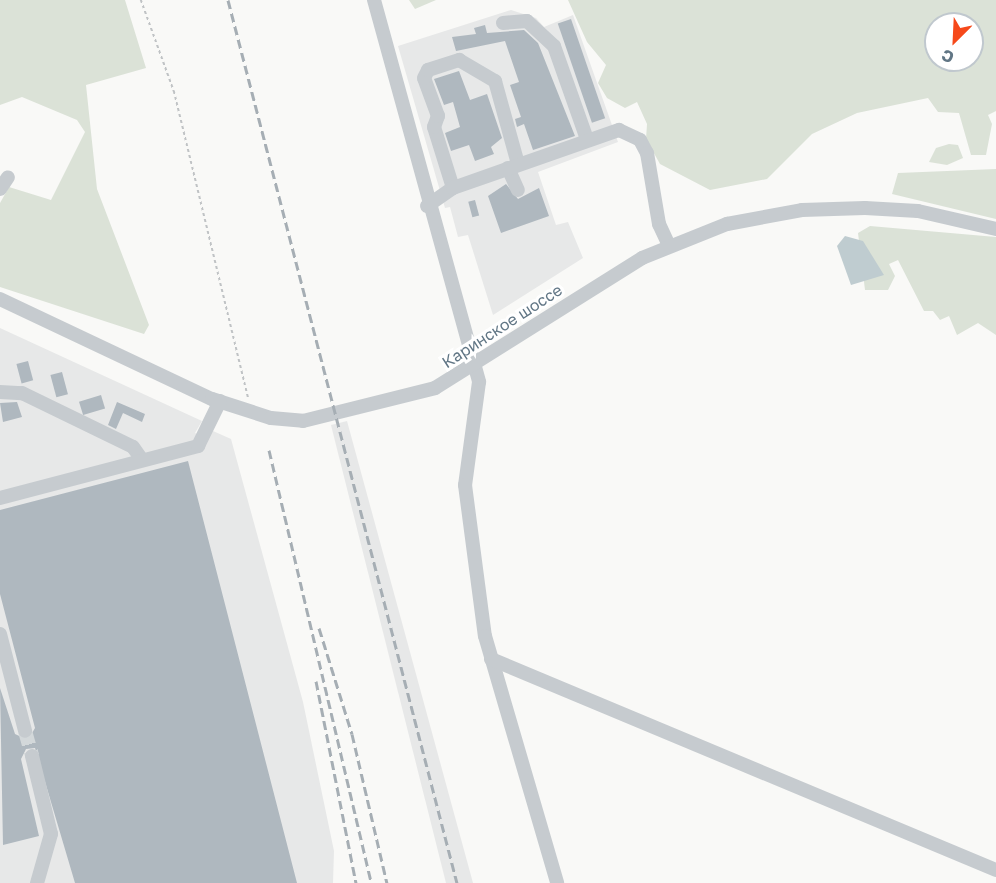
<!DOCTYPE html>
<html>
<head>
<meta charset="utf-8">
<style>
  body { margin:0 }
  #map { position:relative; width:996px; height:883px; overflow:hidden; background:#f9f9f7; font-family:"Golos Text",sans-serif }
  div>[style] { position:absolute }
  .built>* { inset:0; background:#e7e8e8 }
  .green>* { inset:0; background:#dbe2d7 }
  .water>* { inset:0; background:#bfccd0 }
  .building>* { inset:0; background:#afb8bf; transform-origin:0 0 }
  .minor-tunnel>* { height:14px; margin-top:-7px; transform-origin:0; background:repeating-linear-gradient(90deg,#d3d8da 0 14px,transparent 0 21px) }
  .path>* { height:1.5px; margin-top:-0.75px; transform-origin:0; background:repeating-linear-gradient(90deg,#c0c3c5 0 3px,transparent 0 6px) }
  .minor>* { height:14px; margin:-7px; padding:0 7px; transform-origin:7px; border-radius:7px; background:#c6cbcf }
  .rail>* { height:3px; margin-top:-1.5px; transform-origin:0; background:repeating-linear-gradient(90deg,#a6aeb4 0 9px,transparent 0 13.5px) }
  span { translate:-50% -50%; white-space:nowrap; text-align:center; line-height:1.15; -webkit-text-stroke:6px #fff; paint-order:stroke }
  .street-label { font-size:16px; color:#617685 }
  .north { position:absolute; left:924px; top:12px; width:60px; height:60px; box-sizing:border-box; background:#fff; border:2px solid #c0c8ce; border-radius:50%; rotate:204deg; font-size:16px; font-weight:700; line-height:24px; text-align:center; color:#617685 }
  .north::after { content:''; display:block; margin:auto; width:21px; height:27px; background:#f6491a; clip-path:polygon(50% 0,100% 100%,50% 72%,0 100%) }
</style>
</head>
<body>
<div id="map">
  <div class="built">
    <div style="clip-path:polygon(511px 10px,536px 18px,544px 27px,573px 15px,618px 142px,538px 172px,556px 225px,568px 222px,583px 258px,493px 315px,468px 235px,458px 237px,450px 207px,445px 208px,398px 46px)"></div>
    <div style="clip-path:polygon(0 328px,202px 421px,195px 433px,208px 439px,213px 431px,231px 439px,303px 702px,334px 851px,333px 883px,0 883px)"></div>
    <div style="clip-path:polygon(347px 421px,473px 883px,446px 883px,331px 425px)"></div>
  </div>
  <div class="green">
    <div style="clip-path:polygon(0 0,125px 0,146px 68px,86px 85px,97px 189px,149px 325px,144px 334px,0 287px,0 203px,9px 187px,51px 200px,85px 132px,77px 120px,22px 97px,0 105px)"></div>
    <div style="clip-path:polygon(409px 0,436px 0,415px 9px)"></div>
    <div style="clip-path:polygon(evenodd,568px 0,996px 0,996px 111px,988px 115px,992px 124px,986px 155px,971px 155px,959px 113px,938px 112px,928px 98px,857px 113px,812px 134px,767px 179px,710px 190px,660px 164px,646px 139px,647px 124px,637px 102px,625px 108px,607px 98px,598px 83px,606px 65px,587px 42px,568px 0,936px 24px,972px 24px,972px 60px,936px 60px,936px 24px)"></div>
    <div style="clip-path:polygon(949px 144px,958px 145px,963px 158px,947px 165px,929px 162px,936px 148px)"></div>
    <div style="clip-path:polygon(996px 169px,996px 219px,892px 194px,898px 173px)"></div>
    <div style="clip-path:polygon(870px 226px,996px 237px,996px 335px,978px 323px,957px 335px,949px 316px,940px 320px,933px 311px,924px 311px,898px 260px,889px 264px,895px 276px,888px 290px,865px 290px,858px 233px)"></div>
  </div>
  <div class="water">
    <div style="clip-path:polygon(845px 236px,863px 241px,884px 275px,851px 285px,837px 246px)"></div>
  </div>
  <div class="building">
    <div style="left:571px;top:19px;width:105px;height:14px;rotate:71deg"></div>
    <div style="clip-path:polygon(485px 25px,487px 33px,524px 30px,538px 43px,575px 136px,533px 150px,524px 124px,517px 127px,515px 119px,521px 117px,510px 85px,519px 82px,505px 41px,456px 51px,452px 37px,476px 34px,474px 28px)"></div>
    <div style="clip-path:polygon(459px 71px,470px 100px,487px 94px,502px 138px,491px 147px,494px 154px,475px 161px,469px 145px,451px 151px,445px 133px,460px 127px,453px 102px,444px 105px,434px 79px)"></div>
    <div style="clip-path:polygon(506px 184px,518px 199px,539px 188px,549px 216px,501px 233px,488px 196px)"></div>
    <div style="left:475px;top:200px;width:16px;height:7px;rotate:75deg"></div>
    <div style="left:28px;top:361px;width:20px;height:12px;rotate:75deg"></div>
    <div style="left:62px;top:372px;width:23px;height:12px;rotate:75deg"></div>
    <div style="left:101px;top:395px;width:14px;height:23px;rotate:73deg"></div>
    <div style="clip-path:polygon(17px 402px,22px 417px,3px 422px,0 403px)"></div>
    <div style="clip-path:polygon(117px 402px,145px 414px,142px 422px,123px 413px,116px 429px,108px 425px)"></div>
    <div style="clip-path:polygon(188px 461px,297px 883px,75px 883px,35px 748px,26px 749px,21px 759px,39px 836px,3px 845px,0 688px,15px 734px,28px 740px,35px 728px,0 594px,0 510px)"></div>
  </div>
  <div class="minor-tunnel">
    <div style="left:25px;top:731px;width:26px;rotate:74deg"></div>
  </div>
  <div class="path">
    <div style="left:141px;top:0;width:97px;rotate:70.1deg"></div>
    <div style="left:174px;top:91px;width:316px;rotate:76.4deg"></div>
  </div>
  <div class="minor">
    <div style="left:374px;top:0;width:396px;rotate:74.6deg"></div>
    <div style="left:479px;top:382px;width:104px;rotate:97.7deg"></div>
    <div style="left:465px;top:485px;width:152px;rotate:82.5deg"></div>
    <div style="left:485px;top:636px;width:257px;rotate:73.7deg"></div>
    <div style="left:503px;top:23px;width:24px;rotate:-5deg"></div>
    <div style="left:527px;top:21px;width:37px;rotate:43deg"></div>
    <div style="left:554px;top:46px;width:99px;rotate:70.5deg"></div>
    <div style="left:508px;top:168px;width:24px;rotate:66deg"></div>
    <div style="left:453px;top:188px;width:64px;rotate:-107.3deg"></div>
    <div style="left:434px;top:127px;width:12px;rotate:-70deg"></div>
    <div style="left:438px;top:116px;width:40px;rotate:-110.2deg"></div>
    <div style="left:424px;top:78px;width:9px;rotate:-63deg"></div>
    <div style="left:428px;top:70px;width:33px;rotate:-18deg"></div>
    <div style="left:459px;top:60px;width:42px;rotate:30.3deg"></div>
    <div style="left:495px;top:81px;width:86px;rotate:74.5deg"></div>
    <div style="left:0;top:189px;width:14px;rotate:-56deg"></div>
    <div style="left:427px;top:206px;width:32px;rotate:-35deg"></div>
    <div style="left:453px;top:188px;width:176px;rotate:-19.3deg"></div>
    <div style="left:619px;top:130px;width:23px;rotate:25deg"></div>
    <div style="left:640px;top:140px;width:15px;rotate:62deg"></div>
    <div style="left:647px;top:153px;width:72px;rotate:80.4deg"></div>
    <div style="left:659px;top:224px;width:23px;rotate:65deg"></div>
    <div style="left:0;top:299px;width:234px;rotate:25.3deg"></div>
    <div style="left:212px;top:399px;width:62px;rotate:17.9deg"></div>
    <div style="left:271px;top:418px;width:32px;rotate:5deg"></div>
    <div style="left:303px;top:421px;width:136px;rotate:-14deg"></div>
    <div style="left:435px;top:388px;width:244px;rotate:-32.1deg"></div>
    <div style="left:642px;top:258px;width:92px;rotate:-21.8deg"></div>
    <div style="left:727px;top:224px;width:76px;rotate:-10.6deg"></div>
    <div style="left:802px;top:210px;width:63px;rotate:-1.8deg"></div>
    <div style="left:865px;top:208px;width:53px;rotate:3.2deg"></div>
    <div style="left:918px;top:211px;width:80px;rotate:13deg"></div>
    <div style="left:0;top:392px;width:22px;rotate:3deg"></div>
    <div style="left:22px;top:393px;width:123px;rotate:25.9deg"></div>
    <div style="left:133px;top:447px;width:16px;rotate:55deg"></div>
    <div style="left:0;top:498px;width:205px;rotate:-14.7deg"></div>
    <div style="left:198px;top:446px;width:50px;rotate:-63.9deg"></div>
    <div style="left:0;top:634px;width:100px;rotate:75.5deg"></div>
    <div style="left:491px;top:659px;width:547px;rotate:22.68deg"></div>
    <div style="left:32px;top:756px;width:80px;rotate:76.3deg"></div>
    <div style="left:51px;top:834px;width:51px;rotate:105.9deg"></div>
  </div>
  <div class="rail">
    <div style="left:228px;top:0;width:912px;rotate:75.46deg"></div>
    <div style="left:269px;top:450px;width:445px;rotate:76.7deg"></div>
    <div style="left:319px;top:628px;width:111px;rotate:72.7deg"></div>
    <div style="left:352px;top:734px;width:153px;rotate:76.8deg"></div>
    <div style="left:316px;top:681px;width:206px;rotate:78.8deg"></div>
  </div>
  <div class="street-label">
    <span style="left:502px;top:326px;rotate:-33deg">Каринское шоссе</span>
  </div>
  <div class="north">С</div>
</div>
</body>
</html>
